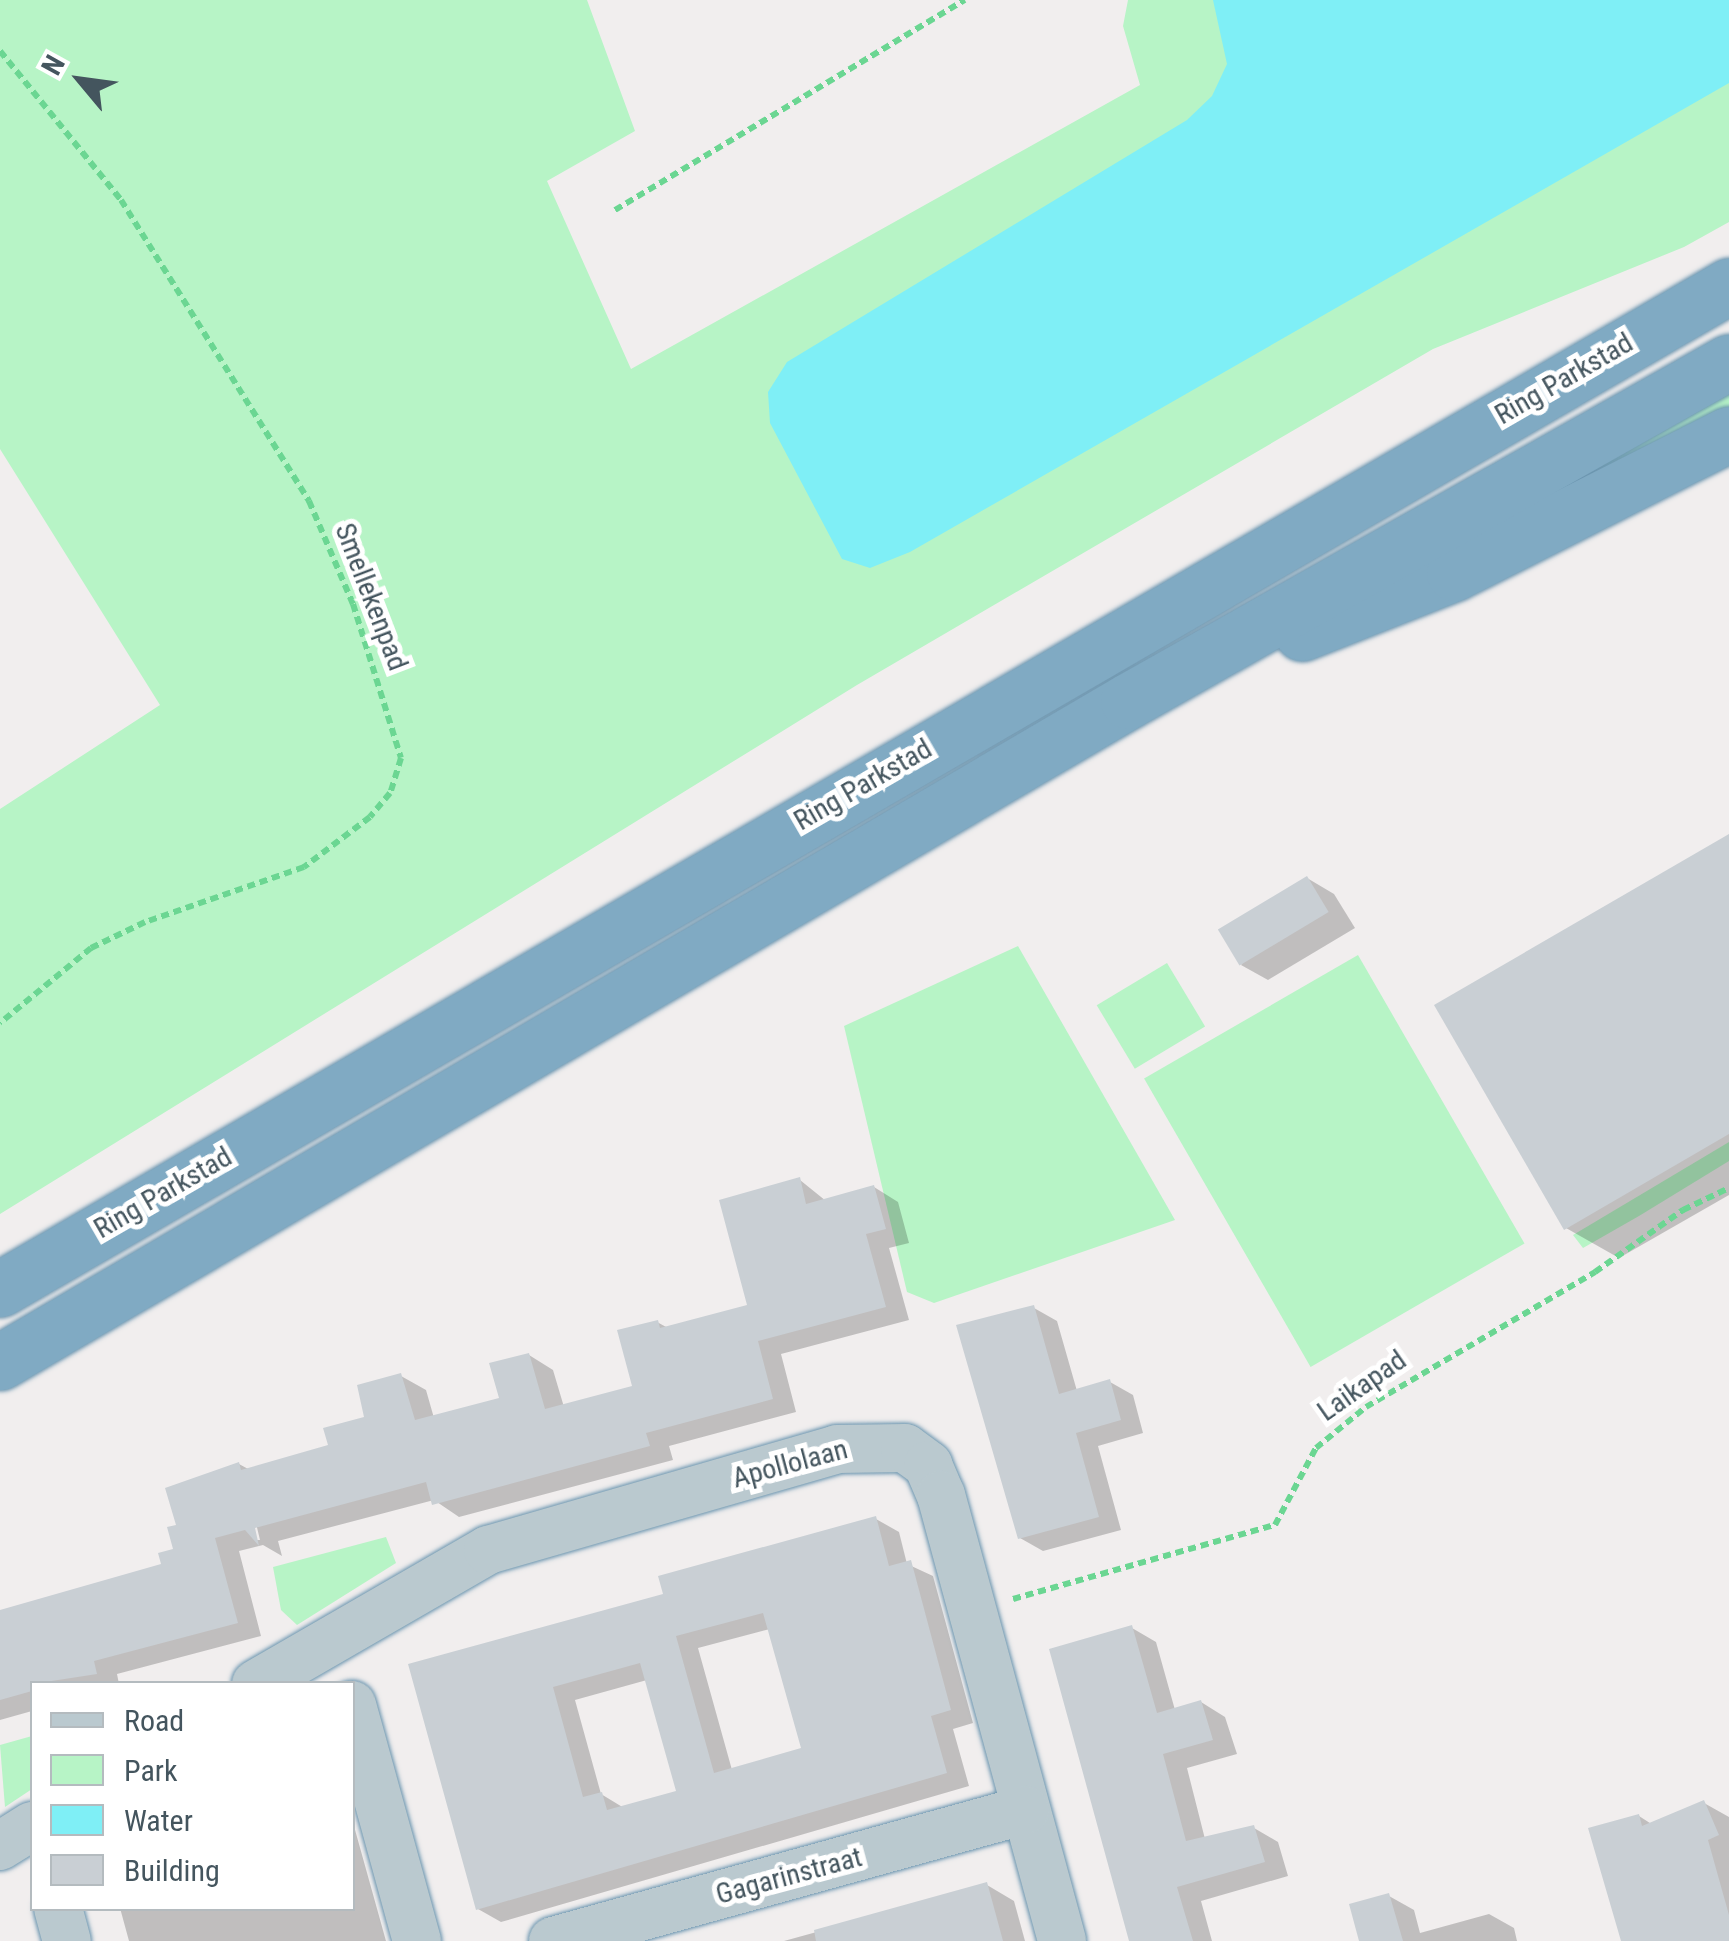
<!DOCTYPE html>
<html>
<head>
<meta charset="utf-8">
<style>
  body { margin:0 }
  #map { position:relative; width:1729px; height:1941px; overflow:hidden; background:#f1eeee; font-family:"Roboto Condensed",sans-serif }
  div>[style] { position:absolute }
  .green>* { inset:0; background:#b7f4c6; transform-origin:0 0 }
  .water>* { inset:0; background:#7feff6 }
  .shadow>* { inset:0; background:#0003 }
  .building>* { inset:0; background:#c9cfd4; transform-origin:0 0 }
  .path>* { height:6px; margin-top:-3px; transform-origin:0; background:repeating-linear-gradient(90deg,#6bd692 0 8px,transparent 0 13px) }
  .roads { filter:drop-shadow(0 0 2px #6b95af) drop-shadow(0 0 2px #6b95af) }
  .street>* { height:48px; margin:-24px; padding:0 24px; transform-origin:24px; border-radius:24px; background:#bac9cf }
  .highway>* { height:55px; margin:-27.5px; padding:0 27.5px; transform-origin:27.5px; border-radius:27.5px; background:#80aac3 }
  span { translate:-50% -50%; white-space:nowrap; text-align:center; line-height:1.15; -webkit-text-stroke:10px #fff; paint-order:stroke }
  .street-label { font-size:28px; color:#44555e }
  .legend { position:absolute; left:30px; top:1681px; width:325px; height:230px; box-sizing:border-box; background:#fff; border:2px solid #b4bbbf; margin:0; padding:12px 18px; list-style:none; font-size:30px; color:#44555e }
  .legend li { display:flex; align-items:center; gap:20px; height:50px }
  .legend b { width:50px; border:2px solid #b4bbbf }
  .north { position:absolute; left:30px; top:30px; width:100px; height:100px; -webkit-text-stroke:8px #fff; paint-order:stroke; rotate:299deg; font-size:28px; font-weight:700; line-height:40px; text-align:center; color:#44555e }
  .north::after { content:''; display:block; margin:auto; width:35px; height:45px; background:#44555e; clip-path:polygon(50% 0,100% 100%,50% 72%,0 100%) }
</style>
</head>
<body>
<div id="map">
  <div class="green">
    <div style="clip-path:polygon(0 0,587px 0,635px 131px,547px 181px,631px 369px,1140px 85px,1123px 26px,1128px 0,1729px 0,1729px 222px,1684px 247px,1433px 349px,857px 685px,0 1214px,0 809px,160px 705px,0 449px)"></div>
    <div style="clip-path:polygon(1729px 392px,1729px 414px,1447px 557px,1596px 466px)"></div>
    <div style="clip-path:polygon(1018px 946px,1175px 1220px,934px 1303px,907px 1292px,844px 1026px)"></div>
    <div style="left:1358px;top:955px;width:333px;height:247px;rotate:60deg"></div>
    <div style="left:1167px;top:963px;width:74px;height:82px;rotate:59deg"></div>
    <div style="clip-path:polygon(1729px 1142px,1729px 1161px,1639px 1216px,1583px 1248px,1573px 1235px)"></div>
    <div style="clip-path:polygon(386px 1537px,396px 1563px,297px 1625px,281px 1610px,273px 1567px)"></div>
    <div style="clip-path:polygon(32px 1736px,32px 1789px,5px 1807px,0 1745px)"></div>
  </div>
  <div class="water">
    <div style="clip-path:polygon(1213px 0,1729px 0,1729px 83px,910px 552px,870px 568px,842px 559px,770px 423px,768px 392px,787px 362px,1187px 120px,1212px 96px,1227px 64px)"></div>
  </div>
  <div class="shadow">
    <div style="clip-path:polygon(1729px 837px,1729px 1195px,1619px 1258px,1566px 1228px)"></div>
    <div style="clip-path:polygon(1307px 878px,1334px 894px,1355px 928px,1268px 980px,1241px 965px)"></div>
    <div style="clip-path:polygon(evenodd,800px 1180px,826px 1201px,874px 1187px,898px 1202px,909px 1243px,889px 1248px,909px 1320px,781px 1354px,796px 1412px,669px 1446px,673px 1460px,459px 1517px,434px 1500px,278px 1541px,282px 1556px,263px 1545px,239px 1551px,261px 1636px,117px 1674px,119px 1684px,32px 1684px,32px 1711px,0 1720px,0 1612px,164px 1566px,176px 1551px,179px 1527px,239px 1464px,250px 1470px,331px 1447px,367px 1418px,401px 1376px,426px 1390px,434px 1418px,502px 1400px,529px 1355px,553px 1370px,564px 1407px,635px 1388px,657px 1322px,668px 1328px,751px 1307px,800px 1180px,254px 1515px,260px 1540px,255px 1540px,254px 1515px)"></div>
    <div style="clip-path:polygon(1034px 1308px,1057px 1321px,1077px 1391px,1110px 1382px,1133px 1395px,1143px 1433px,1098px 1446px,1121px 1530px,1043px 1551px,1020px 1538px)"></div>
    <div style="clip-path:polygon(evenodd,876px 1519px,899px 1532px,907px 1564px,933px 1576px,973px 1723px,953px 1729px,969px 1786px,501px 1922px,478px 1909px,411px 1665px,666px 1595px,876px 1519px,770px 1629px,804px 1750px,732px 1770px,698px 1648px,770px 1629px,876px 1519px,647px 1680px,679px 1793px,624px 1808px,601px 1794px,575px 1700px,647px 1680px)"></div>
    <div style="clip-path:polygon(1132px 1628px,1156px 1642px,1175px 1710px,1201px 1702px,1225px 1717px,1237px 1754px,1187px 1768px,1205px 1839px,1254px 1828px,1278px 1842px,1288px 1876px,1201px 1901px,1212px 1941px,1132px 1941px)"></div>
    <div style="clip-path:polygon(1704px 1803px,1729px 1817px,1729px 1941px,1623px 1941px,1639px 1816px,1653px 1825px)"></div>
    <div style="clip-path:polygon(352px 1819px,386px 1941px,129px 1941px,120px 1908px,352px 1908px)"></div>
    <div style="clip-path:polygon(987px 1885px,1014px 1901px,1025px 1941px,784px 1941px)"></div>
    <div style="clip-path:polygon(1389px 1896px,1414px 1910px,1420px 1933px,1489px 1914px,1514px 1928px,1517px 1941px,1362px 1941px)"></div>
  </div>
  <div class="building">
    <div style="clip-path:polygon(1729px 834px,1729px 1134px,1564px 1230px,1434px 1005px)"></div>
    <div style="left:1307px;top:876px;width:42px;height:104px;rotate:59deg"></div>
    <div style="clip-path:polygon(800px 1177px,806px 1204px,874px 1185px,886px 1229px,866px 1234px,886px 1307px,758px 1341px,773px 1399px,646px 1433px,650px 1446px,432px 1505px,426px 1482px,255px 1528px,259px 1546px,245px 1530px,215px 1538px,238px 1623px,94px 1661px,97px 1674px,32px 1684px,32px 1691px,0 1700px,0 1610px,161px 1564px,158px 1553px,173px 1549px,167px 1527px,176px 1525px,165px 1488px,239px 1462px,241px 1470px,328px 1445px,323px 1428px,364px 1417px,357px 1385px,401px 1373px,415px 1420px,499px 1398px,489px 1363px,529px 1353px,545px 1409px,632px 1386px,617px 1330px,658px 1320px,660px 1328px,747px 1305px,719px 1200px)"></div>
    <div style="clip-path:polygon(1034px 1305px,1059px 1394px,1110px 1379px,1121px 1420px,1076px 1433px,1099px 1517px,1018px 1539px,956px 1325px)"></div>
    <div style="clip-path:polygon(evenodd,876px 1516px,889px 1566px,911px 1560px,951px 1710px,931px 1716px,947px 1773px,476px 1910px,408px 1664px,663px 1594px,658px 1576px,876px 1516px,763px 1613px,801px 1748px,714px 1773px,676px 1636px,763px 1613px,876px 1516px,640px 1663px,676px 1791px,607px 1810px,602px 1792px,583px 1797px,553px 1687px,640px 1663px)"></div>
    <div style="clip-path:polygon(1132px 1625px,1157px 1713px,1201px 1700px,1213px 1740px,1163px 1754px,1186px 1841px,1254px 1825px,1265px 1862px,1177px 1887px,1193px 1941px,1129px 1941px,1049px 1649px)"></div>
    <div style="clip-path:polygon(1704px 1800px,1719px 1835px,1708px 1840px,1729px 1915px,1729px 1941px,1621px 1941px,1588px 1828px,1639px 1814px,1642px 1826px)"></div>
    <div style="clip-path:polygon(987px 1882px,1003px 1941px,816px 1941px,814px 1930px)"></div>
    <div style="clip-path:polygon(1389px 1893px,1403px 1941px,1359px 1941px,1349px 1904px)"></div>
  </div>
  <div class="path">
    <div style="left:0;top:51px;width:192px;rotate:50.9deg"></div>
    <div style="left:121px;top:200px;width:355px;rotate:58deg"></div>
    <div style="left:309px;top:501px;width:112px;rotate:66.9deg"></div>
    <div style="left:353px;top:604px;width:161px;rotate:72.7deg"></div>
    <div style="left:401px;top:758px;width:37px;rotate:107deg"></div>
    <div style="left:390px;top:793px;width:31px;rotate:130deg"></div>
    <div style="left:370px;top:817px;width:83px;rotate:142.9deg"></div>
    <div style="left:304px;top:867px;width:168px;rotate:160.9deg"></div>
    <div style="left:145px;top:922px;width:60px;rotate:154.3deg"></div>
    <div style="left:91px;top:948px;width:118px;rotate:140.5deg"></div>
    <div style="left:615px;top:210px;width:408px;rotate:-31deg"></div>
    <div style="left:1013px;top:1599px;width:272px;rotate:-15.8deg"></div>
    <div style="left:1275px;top:1525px;width:87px;rotate:-62deg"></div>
    <div style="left:1316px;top:1448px;width:65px;rotate:-39.4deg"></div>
    <div style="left:1366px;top:1407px;width:266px;rotate:-30.5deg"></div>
    <div style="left:1595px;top:1272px;width:108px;rotate:-35.2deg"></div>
    <div style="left:1683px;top:1210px;width:51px;rotate:-25.6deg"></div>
  </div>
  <div class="roads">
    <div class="street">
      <div style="left:256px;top:1684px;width:268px;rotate:-30deg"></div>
      <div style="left:488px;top:1550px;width:363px;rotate:-16.1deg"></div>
      <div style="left:837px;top:1449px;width:68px;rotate:-0.8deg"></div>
      <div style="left:905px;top:1448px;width:29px;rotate:36deg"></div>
      <div style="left:928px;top:1465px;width:33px;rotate:67deg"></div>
      <div style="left:941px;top:1495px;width:462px;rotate:74.8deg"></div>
      <div style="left:352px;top:1705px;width:245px;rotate:74.6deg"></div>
      <div style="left:0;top:1846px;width:38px;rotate:-32deg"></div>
      <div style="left:58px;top:1908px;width:34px;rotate:75deg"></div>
      <div style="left:553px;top:1941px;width:490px;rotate:-15.5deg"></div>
    </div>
    <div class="highway">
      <div style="left:1302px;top:633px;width:163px;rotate:-21.5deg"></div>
      <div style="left:1454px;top:573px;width:308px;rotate:-26.8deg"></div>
      <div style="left:0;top:1289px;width:1999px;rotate:-30.12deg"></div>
      <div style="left:0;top:1362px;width:1307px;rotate:-30.37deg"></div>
      <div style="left:1128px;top:701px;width:690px;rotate:-29.43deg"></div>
    </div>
  </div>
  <div class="street-label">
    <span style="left:1564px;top:379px;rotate:-30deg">Ring Parkstad</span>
    <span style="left:371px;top:597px;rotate:69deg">Smellekenpad</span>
    <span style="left:863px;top:785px;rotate:-30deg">Ring Parkstad</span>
    <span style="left:163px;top:1193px;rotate:-30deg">Ring Parkstad</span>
    <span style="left:1362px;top:1386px;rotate:-35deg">Laikapad</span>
    <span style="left:790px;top:1464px;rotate:-15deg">Apollolaan</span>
    <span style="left:789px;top:1876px;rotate:-15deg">Gagarinstraat</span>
  </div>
  <ul class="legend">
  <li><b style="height:12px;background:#bac9cf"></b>Road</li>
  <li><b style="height:28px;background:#b7f4c6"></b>Park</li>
  <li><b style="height:28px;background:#7feff6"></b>Water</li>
  <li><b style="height:28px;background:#c9cfd4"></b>Building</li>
  </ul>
  <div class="north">N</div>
</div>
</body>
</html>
